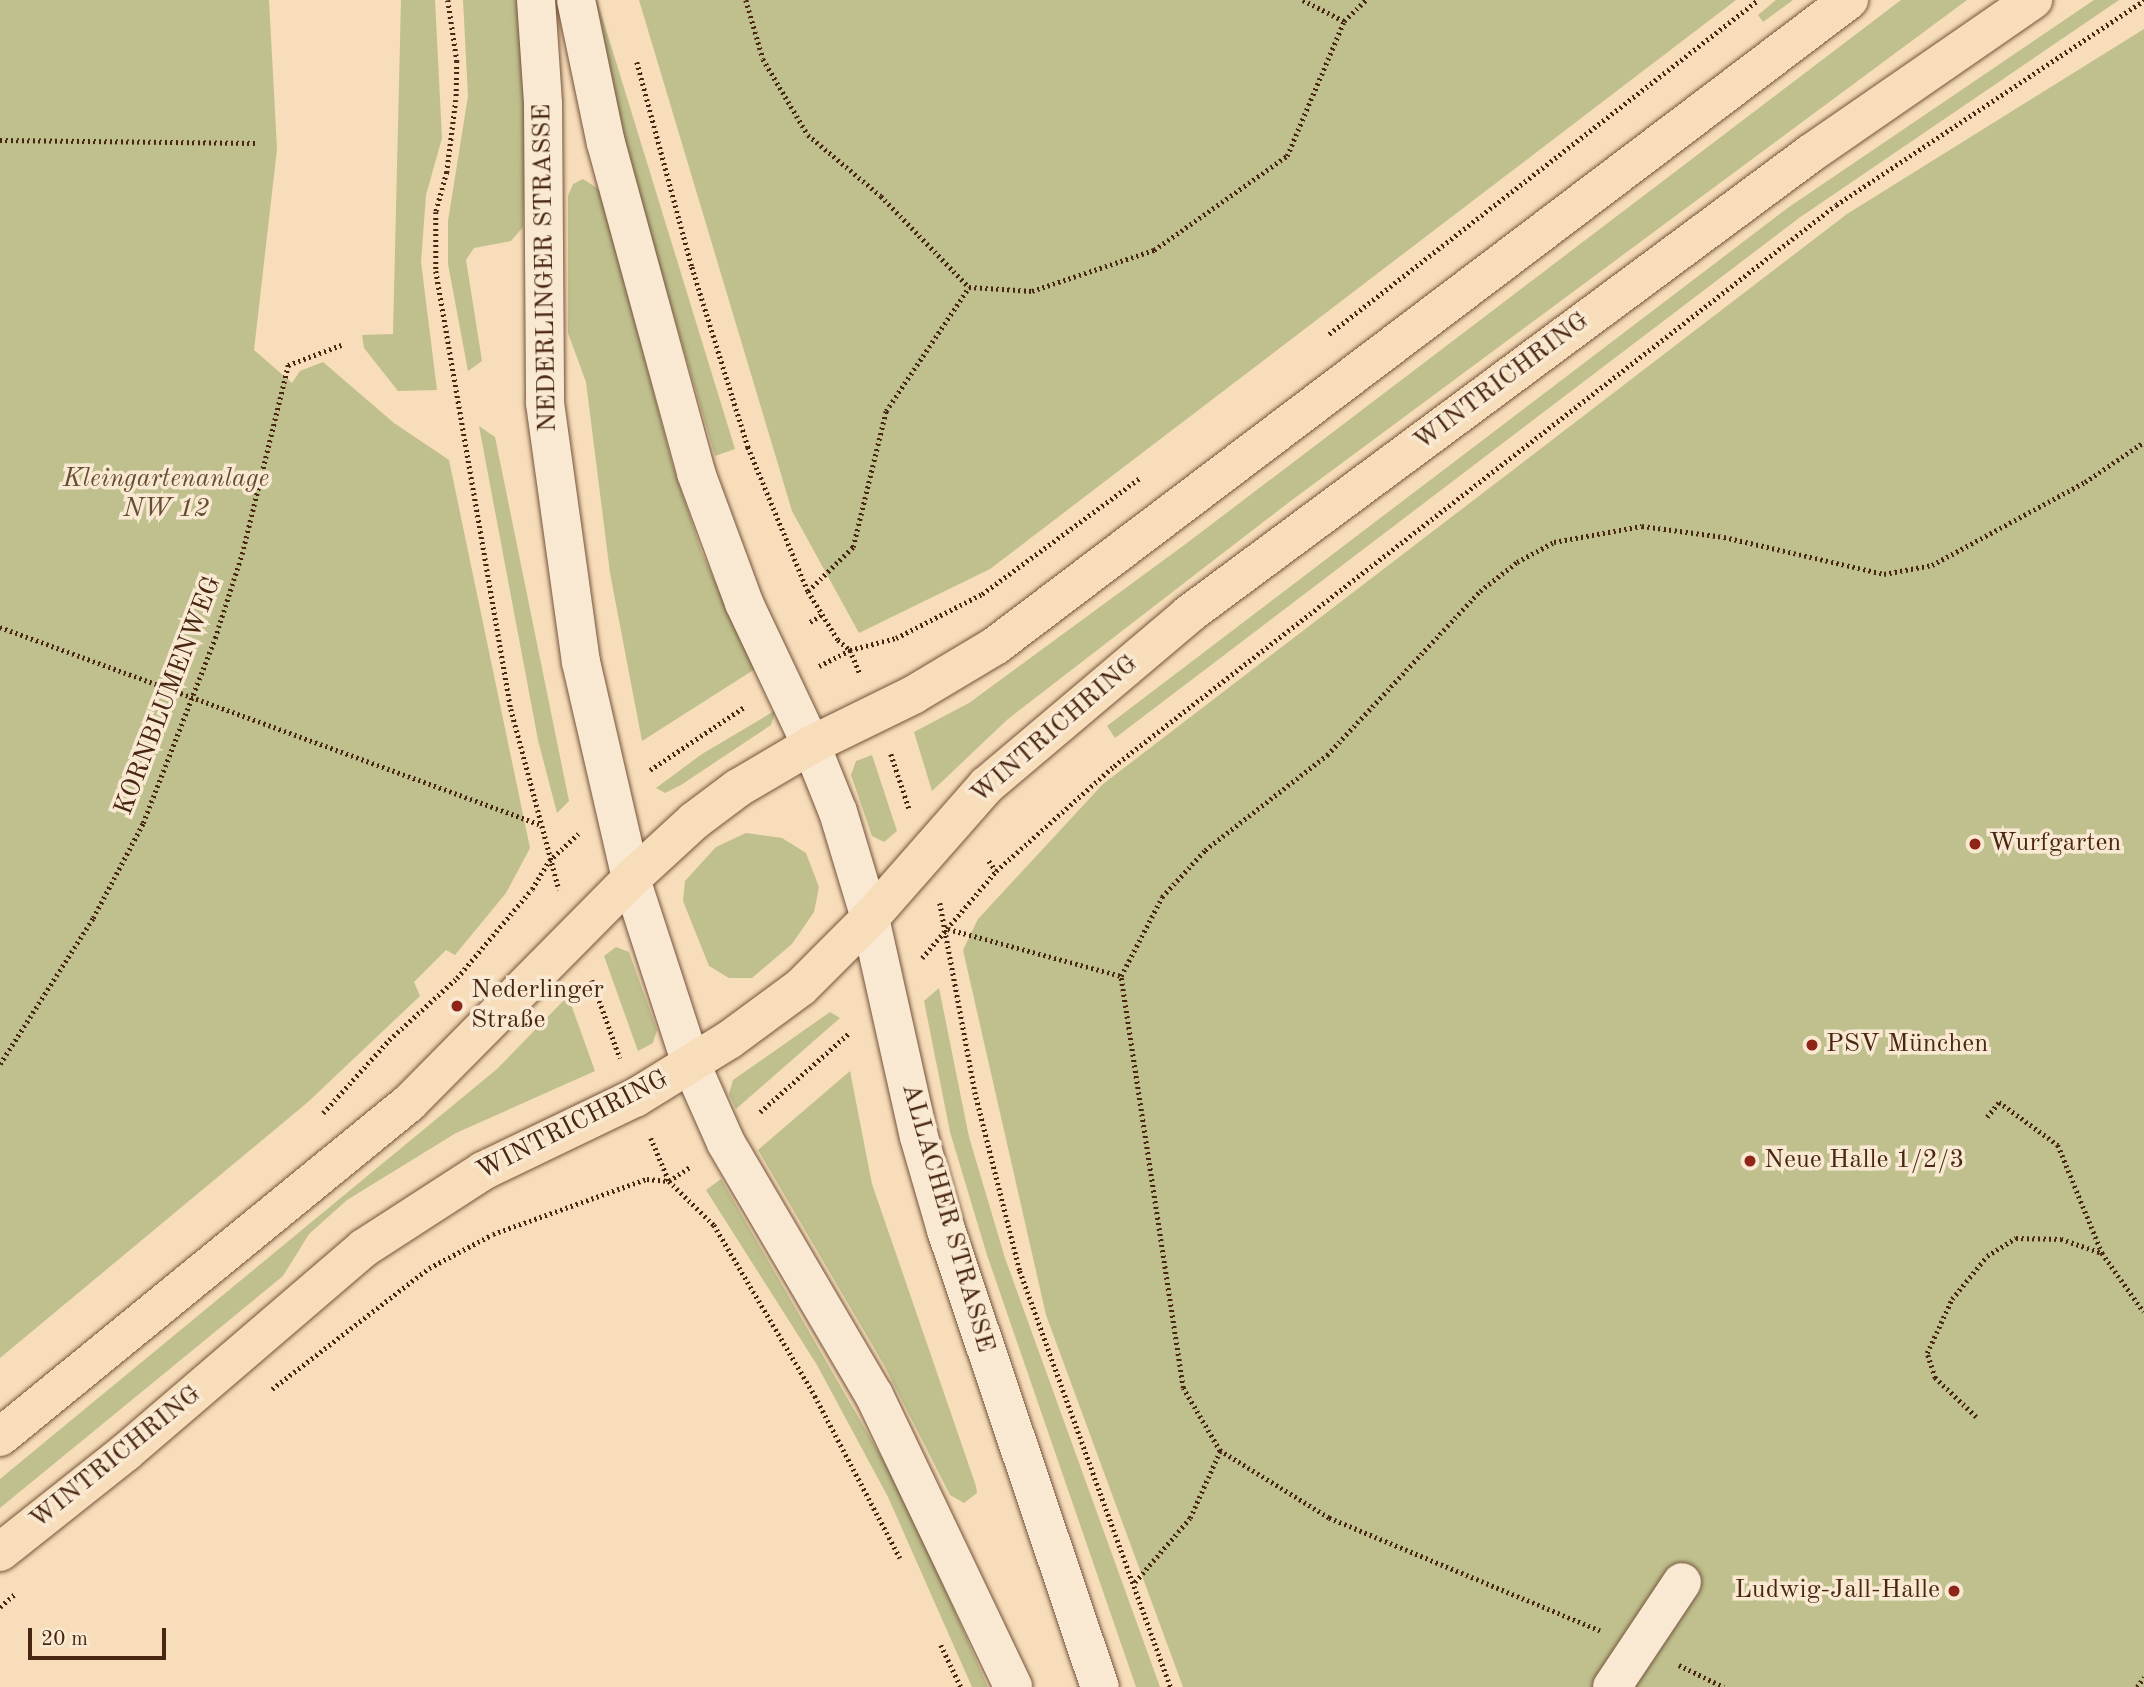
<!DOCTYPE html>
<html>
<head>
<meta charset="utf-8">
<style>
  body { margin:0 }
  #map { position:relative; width:2144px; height:1687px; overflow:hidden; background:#f7ddb9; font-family:"Old Standard TT",serif }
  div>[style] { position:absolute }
  .green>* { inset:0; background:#bfc08e }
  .path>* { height:4.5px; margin-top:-2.25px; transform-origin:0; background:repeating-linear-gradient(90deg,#482612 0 2px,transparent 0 5.5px) }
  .roads { filter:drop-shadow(0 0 2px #74543c) drop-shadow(0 0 2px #74543c) }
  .minor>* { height:38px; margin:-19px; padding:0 19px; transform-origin:19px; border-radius:19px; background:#fae9d2 }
  .tertiary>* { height:38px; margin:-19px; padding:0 19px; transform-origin:19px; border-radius:19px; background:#fae9d2 }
  .secondary>* { height:38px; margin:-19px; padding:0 19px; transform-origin:19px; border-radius:19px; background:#fae9d2 }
  .primary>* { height:38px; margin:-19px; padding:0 19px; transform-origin:19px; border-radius:19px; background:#f7ddb9 }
  .dots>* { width:19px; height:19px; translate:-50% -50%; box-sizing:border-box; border:4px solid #fae9d2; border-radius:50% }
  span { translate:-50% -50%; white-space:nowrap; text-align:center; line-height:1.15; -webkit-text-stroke:7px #fae9d2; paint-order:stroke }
  .street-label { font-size:26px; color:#482612 }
  .park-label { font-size:26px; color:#664c31; font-style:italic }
  .poi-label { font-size:26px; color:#482612 }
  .left { translate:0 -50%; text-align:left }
  .right { translate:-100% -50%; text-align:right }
  .scale { position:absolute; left:28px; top:1628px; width:138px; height:32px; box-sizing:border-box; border:4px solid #482612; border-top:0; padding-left:9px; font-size:21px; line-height:24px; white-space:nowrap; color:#482612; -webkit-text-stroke:5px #fae9d2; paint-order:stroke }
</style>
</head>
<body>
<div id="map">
  <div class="green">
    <div style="clip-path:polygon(0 0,269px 0,277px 149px,254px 350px,292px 383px,300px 371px,323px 362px,394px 423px,449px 460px,530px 848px,506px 893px,455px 955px,446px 950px,414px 982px,420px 996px,308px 1102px,0 1358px)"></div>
    <div style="clip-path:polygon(401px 0,435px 0,442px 138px,426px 195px,421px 262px,437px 390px,398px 391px,364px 348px,362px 335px,393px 334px)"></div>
    <div style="clip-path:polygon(463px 0,522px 0,527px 95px,523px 227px,511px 241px,474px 248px,466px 260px,482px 361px,468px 371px,448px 264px,448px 221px,468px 96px)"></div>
    <div style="clip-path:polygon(590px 0,597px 0,735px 449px,715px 456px,642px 207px)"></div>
    <div style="clip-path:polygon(639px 0,1736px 0,990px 569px,859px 633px,792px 511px)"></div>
    <div style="clip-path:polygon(1776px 0,1793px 0,1763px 22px,1758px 15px)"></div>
    <div style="clip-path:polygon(1901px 0,1967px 0,1288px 503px,1008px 719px,932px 791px,914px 732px,969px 703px,1187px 543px)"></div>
    <div style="clip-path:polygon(2094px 0,2119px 0,1799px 218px,1115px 738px,1107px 726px,1789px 207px)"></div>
    <div style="clip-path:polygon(2144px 29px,2144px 1687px,1183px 1687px,1046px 1315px,963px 950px,978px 919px,1103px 784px,1847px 214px)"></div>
    <div style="clip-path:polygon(583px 179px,600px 190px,673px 466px,702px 553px,755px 669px,642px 741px,610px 573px,586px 382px,568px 333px,568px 196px,573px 184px)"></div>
    <div style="clip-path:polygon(479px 426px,495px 437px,569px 801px,557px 813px,538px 740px)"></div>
    <div style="clip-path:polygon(776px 710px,771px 725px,681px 785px,665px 793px,656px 788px,702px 754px)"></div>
    <div style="clip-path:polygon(872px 755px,897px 831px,884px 842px,872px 836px,851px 775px,856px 761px)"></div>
    <div style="clip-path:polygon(746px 833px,782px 838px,806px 853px,819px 887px,814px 912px,792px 944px,752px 978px,729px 978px,709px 966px,683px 901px,685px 881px,716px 847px)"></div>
    <div style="clip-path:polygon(616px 947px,629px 952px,657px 1030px,653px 1043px,638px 1051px,604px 956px)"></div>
    <div style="clip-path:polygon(939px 988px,969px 1137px,1005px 1258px,1160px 1687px,1136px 1687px,987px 1255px,950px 1132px,924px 1001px)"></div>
    <div style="clip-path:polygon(568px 996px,595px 1071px,456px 1133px,347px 1200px,309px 1234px,283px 1276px,0 1508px,0 1479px,497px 1069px)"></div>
    <div style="clip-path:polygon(830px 1012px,840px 1018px,736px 1109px,729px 1094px,733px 1080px)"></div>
    <div style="clip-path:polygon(850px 1071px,872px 1184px,976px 1486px,977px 1493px,964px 1503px,950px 1495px,884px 1365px,758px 1150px)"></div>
    <div style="clip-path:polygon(721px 1179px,905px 1498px,988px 1687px,972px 1687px,888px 1497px,817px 1365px,706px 1190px)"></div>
  </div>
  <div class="path">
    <div style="left:448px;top:0;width:62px;rotate:81.6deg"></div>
    <div style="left:457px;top:61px;width:39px;rotate:91deg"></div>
    <div style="left:456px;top:100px;width:73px;rotate:97.1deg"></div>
    <div style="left:447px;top:172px;width:41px;rotate:105.4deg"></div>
    <div style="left:436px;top:212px;width:59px;rotate:90deg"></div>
    <div style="left:436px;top:271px;width:444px;rotate:80.3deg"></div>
    <div style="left:511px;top:709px;width:187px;rotate:75.1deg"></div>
    <div style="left:746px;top:0;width:61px;rotate:73.9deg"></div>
    <div style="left:763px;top:59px;width:88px;rotate:59.4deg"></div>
    <div style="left:808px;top:135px;width:95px;rotate:39.9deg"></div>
    <div style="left:881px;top:196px;width:127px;rotate:46deg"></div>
    <div style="left:969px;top:287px;width:63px;rotate:3.6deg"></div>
    <div style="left:1032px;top:291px;width:129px;rotate:-18.6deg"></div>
    <div style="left:1154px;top:250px;width:163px;rotate:-35.3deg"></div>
    <div style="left:1287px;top:156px;width:147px;rotate:-67.1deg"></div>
    <div style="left:1344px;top:21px;width:30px;rotate:-44deg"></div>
    <div style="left:1303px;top:0;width:46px;rotate:27.1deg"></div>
    <div style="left:637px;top:62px;width:212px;rotate:75deg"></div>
    <div style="left:692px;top:267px;width:189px;rotate:72.7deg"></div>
    <div style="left:748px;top:447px;width:156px;rotate:67.4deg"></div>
    <div style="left:808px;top:591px;width:57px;rotate:58.5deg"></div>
    <div style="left:838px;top:640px;width:16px;rotate:40deg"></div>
    <div style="left:850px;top:650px;width:26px;rotate:67deg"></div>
    <div style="left:0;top:140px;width:255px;rotate:0.7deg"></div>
    <div style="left:1329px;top:334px;width:544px;rotate:-37.9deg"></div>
    <div style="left:808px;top:591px;width:63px;rotate:-44.4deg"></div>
    <div style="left:853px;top:547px;width:140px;rotate:-76.4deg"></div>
    <div style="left:886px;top:411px;width:149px;rotate:-56.2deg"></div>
    <div style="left:810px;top:622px;width:13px;rotate:-32deg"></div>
    <div style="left:0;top:627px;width:574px;rotate:20.08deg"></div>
    <div style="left:819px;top:666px;width:35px;rotate:-27deg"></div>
    <div style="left:850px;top:650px;width:48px;rotate:-14.6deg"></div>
    <div style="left:896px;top:638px;width:97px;rotate:-27.1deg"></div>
    <div style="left:982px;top:594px;width:197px;rotate:-36.3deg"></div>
    <div style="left:891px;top:754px;width:57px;rotate:71.6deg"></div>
    <div style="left:650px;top:770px;width:113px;rotate:-33.8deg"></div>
    <div style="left:989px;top:861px;width:12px;rotate:55deg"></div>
    <div style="left:940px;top:903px;width:192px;rotate:79.5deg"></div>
    <div style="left:975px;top:1092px;width:185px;rotate:75.9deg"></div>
    <div style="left:1020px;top:1271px;width:443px;rotate:70.1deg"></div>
    <div style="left:948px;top:929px;width:179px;rotate:15.2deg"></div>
    <div style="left:922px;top:958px;width:114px;rotate:-49.6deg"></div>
    <div style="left:996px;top:871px;width:158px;rotate:-41.7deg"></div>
    <div style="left:1114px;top:766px;width:914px;rotate:-37.85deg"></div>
    <div style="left:1836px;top:205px;width:370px;rotate:-33.6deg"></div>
    <div style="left:592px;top:980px;width:83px;rotate:70.3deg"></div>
    <div style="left:0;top:1064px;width:173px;rotate:-57.5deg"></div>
    <div style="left:93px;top:918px;width:107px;rotate:-62.2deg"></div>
    <div style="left:143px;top:823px;width:199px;rotate:-68.7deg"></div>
    <div style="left:215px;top:638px;width:88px;rotate:-72.2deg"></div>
    <div style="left:242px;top:554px;width:195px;rotate:-76.3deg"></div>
    <div style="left:288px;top:365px;width:57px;rotate:-20.7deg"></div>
    <div style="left:760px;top:1112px;width:120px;rotate:-41.6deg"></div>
    <div style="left:323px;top:1113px;width:98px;rotate:-47.9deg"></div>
    <div style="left:389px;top:1040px;width:92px;rotate:-42.4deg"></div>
    <div style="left:457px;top:978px;width:116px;rotate:-49.9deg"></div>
    <div style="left:532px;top:889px;width:33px;rotate:-59deg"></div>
    <div style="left:549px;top:861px;width:40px;rotate:-43deg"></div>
    <div style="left:1987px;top:1117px;width:19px;rotate:-51deg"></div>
    <div style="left:1999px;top:1102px;width:73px;rotate:36.1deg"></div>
    <div style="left:2058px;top:1145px;width:117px;rotate:67.8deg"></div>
    <div style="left:2102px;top:1253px;width:72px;rotate:54.6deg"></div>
    <div style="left:651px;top:1138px;width:47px;rotate:67.3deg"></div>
    <div style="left:669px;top:1181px;width:63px;rotate:44.4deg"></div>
    <div style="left:714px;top:1225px;width:199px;rotate:59.4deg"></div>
    <div style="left:815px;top:1396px;width:183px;rotate:62.3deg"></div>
    <div style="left:272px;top:1389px;width:198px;rotate:-37.6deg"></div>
    <div style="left:429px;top:1268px;width:72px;rotate:-28deg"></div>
    <div style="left:493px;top:1234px;width:164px;rotate:-19.7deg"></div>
    <div style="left:647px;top:1179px;width:22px;rotate:5deg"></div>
    <div style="left:669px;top:1181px;width:25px;rotate:-34deg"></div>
    <div style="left:1976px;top:1417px;width:57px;rotate:-136.4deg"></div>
    <div style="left:1935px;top:1378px;width:26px;rotate:-108deg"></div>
    <div style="left:1927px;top:1353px;width:60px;rotate:-65.2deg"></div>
    <div style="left:1952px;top:1299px;width:55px;rotate:-50.9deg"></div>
    <div style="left:1987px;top:1256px;width:34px;rotate:-32deg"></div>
    <div style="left:2016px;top:1238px;width:45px;rotate:1.3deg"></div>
    <div style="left:2061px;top:1239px;width:43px;rotate:18.9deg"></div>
    <div style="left:1135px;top:1582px;width:84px;rotate:-49.3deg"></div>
    <div style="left:1190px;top:1518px;width:73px;rotate:-65.9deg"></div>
    <div style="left:0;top:1607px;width:21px;rotate:-41deg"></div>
    <div style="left:1600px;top:1631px;width:294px;rotate:-157.4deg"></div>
    <div style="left:1329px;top:1518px;width:128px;rotate:-148.4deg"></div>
    <div style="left:1220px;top:1451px;width:73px;rotate:-120.4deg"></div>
    <div style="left:1183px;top:1388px;width:417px;rotate:-98.6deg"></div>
    <div style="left:1121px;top:976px;width:89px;rotate:-62.6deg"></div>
    <div style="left:1162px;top:897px;width:64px;rotate:-47.5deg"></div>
    <div style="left:1205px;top:850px;width:155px;rotate:-37.9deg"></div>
    <div style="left:1327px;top:755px;width:224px;rotate:-47deg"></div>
    <div style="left:1480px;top:591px;width:47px;rotate:-38.1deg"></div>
    <div style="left:1517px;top:562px;width:42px;rotate:-28.4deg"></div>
    <div style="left:1554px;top:542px;width:89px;rotate:-10.3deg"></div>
    <div style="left:1642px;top:526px;width:83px;rotate:7.6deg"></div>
    <div style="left:1724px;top:537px;width:164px;rotate:13deg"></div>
    <div style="left:1884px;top:574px;width:49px;rotate:-10.6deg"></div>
    <div style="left:1932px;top:565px;width:174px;rotate:-28.5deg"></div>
    <div style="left:2085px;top:482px;width:71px;rotate:-34.1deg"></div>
    <div style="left:941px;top:1645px;width:47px;rotate:64.5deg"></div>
    <div style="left:1679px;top:1665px;width:50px;rotate:26.1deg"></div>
    <div style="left:2137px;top:1687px;width:12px;rotate:-55deg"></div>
  </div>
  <div class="roads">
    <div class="minor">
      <div style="left:1612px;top:1687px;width:126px;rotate:-56.3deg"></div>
    </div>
    <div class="tertiary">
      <div style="left:536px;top:0;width:104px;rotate:86.1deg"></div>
      <div style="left:543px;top:104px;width:299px;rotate:89.6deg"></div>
      <div style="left:545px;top:403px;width:261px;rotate:82.1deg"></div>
      <div style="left:581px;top:662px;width:223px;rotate:77deg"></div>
      <div style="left:576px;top:0;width:146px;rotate:78.2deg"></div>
      <div style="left:606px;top:143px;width:342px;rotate:74.7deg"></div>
      <div style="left:696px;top:473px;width:139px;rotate:69.7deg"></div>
      <div style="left:744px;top:603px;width:157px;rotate:64.7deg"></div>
    </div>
    <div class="secondary">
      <div style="left:811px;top:745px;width:72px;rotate:68.1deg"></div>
      <div style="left:838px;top:812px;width:111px;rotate:73.2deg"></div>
      <div style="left:870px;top:918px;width:224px;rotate:77.4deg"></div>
      <div style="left:919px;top:1137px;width:97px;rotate:73.8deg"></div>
      <div style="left:946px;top:1230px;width:482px;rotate:71.4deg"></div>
      <div style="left:631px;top:879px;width:194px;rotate:72deg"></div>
      <div style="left:691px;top:1064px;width:86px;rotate:66.1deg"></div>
      <div style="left:726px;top:1143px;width:292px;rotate:59.6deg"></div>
      <div style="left:874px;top:1395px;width:323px;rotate:64.5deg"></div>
    </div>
    <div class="primary">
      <div style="left:0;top:1437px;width:528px;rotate:-39.24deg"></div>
      <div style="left:409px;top:1103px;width:315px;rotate:-45.3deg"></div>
      <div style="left:631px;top:879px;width:86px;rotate:-42.6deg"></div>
      <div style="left:694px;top:821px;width:55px;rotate:-36.9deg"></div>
      <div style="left:738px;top:788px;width:85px;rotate:-30.5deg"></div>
      <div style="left:811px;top:745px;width:114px;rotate:-26.1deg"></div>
      <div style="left:913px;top:695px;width:96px;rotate:-30.9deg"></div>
      <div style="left:995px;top:646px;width:1071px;rotate:-37.11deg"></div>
      <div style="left:0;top:1552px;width:161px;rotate:-38.4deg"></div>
      <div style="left:126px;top:1452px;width:313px;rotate:-40.6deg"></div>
      <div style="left:364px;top:1248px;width:142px;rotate:-32.9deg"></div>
      <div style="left:483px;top:1171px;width:169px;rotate:-25.7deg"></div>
      <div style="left:635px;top:1098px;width:110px;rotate:-31.7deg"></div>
      <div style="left:729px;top:1040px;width:89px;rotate:-36.4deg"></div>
      <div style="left:801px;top:987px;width:98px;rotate:-45deg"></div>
      <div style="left:870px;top:918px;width:177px;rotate:-48.7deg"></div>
      <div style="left:987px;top:785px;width:265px;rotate:-40.2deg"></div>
      <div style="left:1189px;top:614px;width:774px;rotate:-36.54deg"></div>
      <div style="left:1811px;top:153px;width:270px;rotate:-34.6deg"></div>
    </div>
  </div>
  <div class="dots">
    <div style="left:1975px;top:844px;background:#8f2418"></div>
    <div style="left:457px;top:1006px;background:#8f2418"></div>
    <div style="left:1812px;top:1045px;background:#8f2418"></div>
    <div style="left:1750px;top:1161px;background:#8f2418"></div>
    <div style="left:1954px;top:1591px;background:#8f2418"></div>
  </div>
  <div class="street-label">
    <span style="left:546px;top:268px;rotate:-91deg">NEDERLINGER STRASSE</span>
    <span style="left:1502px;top:382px;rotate:-37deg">WINTRICHRING</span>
    <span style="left:169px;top:696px;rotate:-69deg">KORNBLUMENWEG</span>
    <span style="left:1055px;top:730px;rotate:-41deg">WINTRICHRING</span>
    <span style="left:573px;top:1126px;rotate:-27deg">WINTRICHRING</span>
    <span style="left:947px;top:1218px;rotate:74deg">ALLACHER STRASSE</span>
    <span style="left:116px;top:1458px;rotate:-39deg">WINTRICHRING</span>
  </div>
  <div class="park-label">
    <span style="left:166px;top:495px">Kleingartenanlage<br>NW 12</span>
  </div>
  <div class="poi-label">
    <span class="left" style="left:1989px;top:844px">Wurfgarten</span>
    <span class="left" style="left:471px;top:1006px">Nederlinger<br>Straße</span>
    <span class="left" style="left:1826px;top:1045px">PSV München</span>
    <span class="left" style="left:1764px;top:1161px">Neue Halle 1/2/3</span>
    <span class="right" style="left:1940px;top:1591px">Ludwig-Jall-Halle</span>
  </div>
  <div class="scale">20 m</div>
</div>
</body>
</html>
